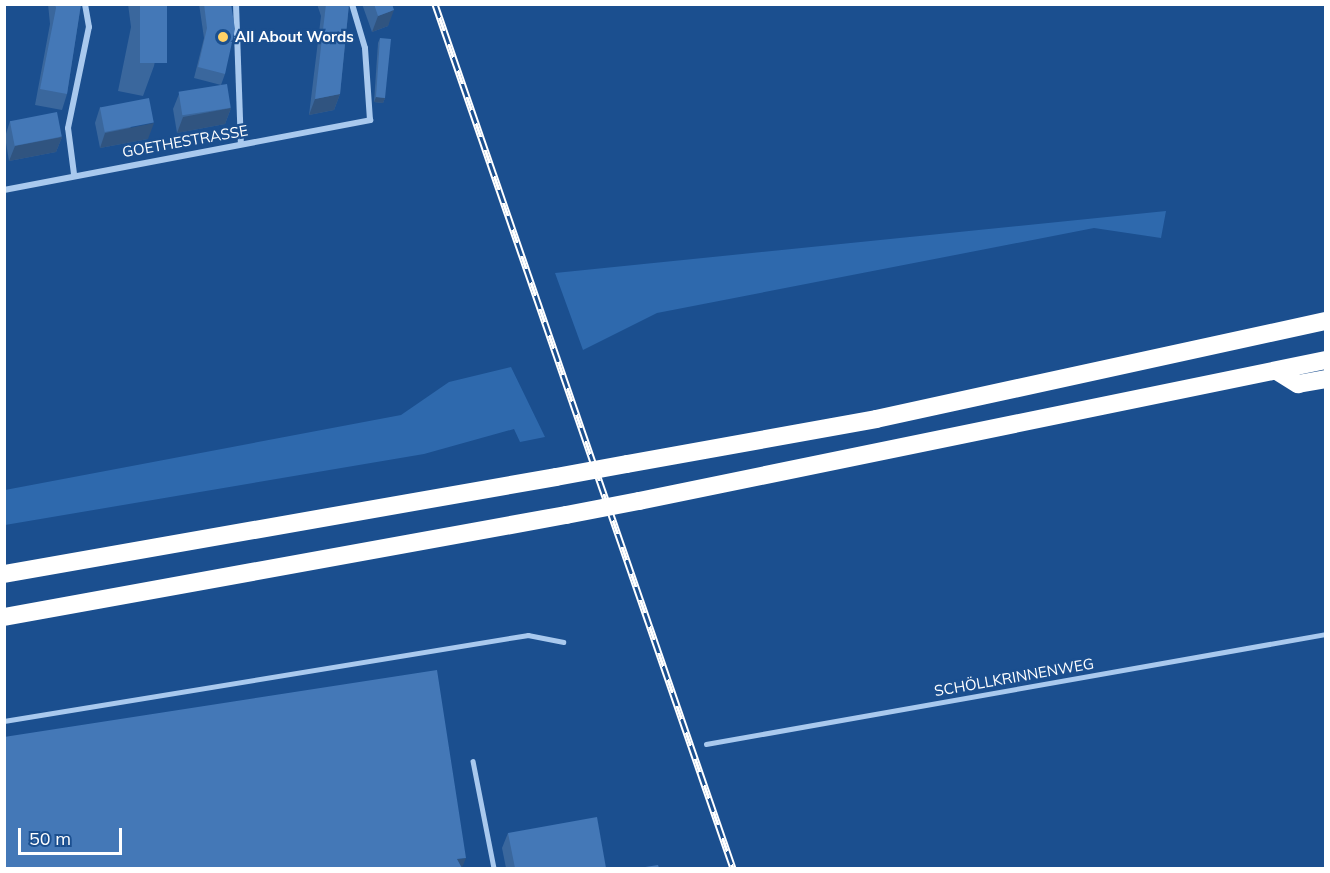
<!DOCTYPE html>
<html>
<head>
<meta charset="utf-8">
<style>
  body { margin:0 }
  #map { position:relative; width:1330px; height:873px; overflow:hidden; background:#1b4f8f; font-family:Mulish,sans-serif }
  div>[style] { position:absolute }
  .green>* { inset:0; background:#2e69ad }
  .service>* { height:4.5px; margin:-2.25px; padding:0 2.25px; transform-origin:2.25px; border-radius:2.25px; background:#a9c9ee }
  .minor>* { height:6px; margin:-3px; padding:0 3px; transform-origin:3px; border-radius:3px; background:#a9c9ee }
  .motorway>* { height:18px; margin:-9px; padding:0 9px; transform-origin:9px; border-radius:9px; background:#fff }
  .rail>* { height:7px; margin-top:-3.5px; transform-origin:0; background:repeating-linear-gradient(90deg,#1b4f8f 0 14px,#fff 0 28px); box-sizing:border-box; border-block:2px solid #fff }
  .motorway-bridge>* { height:18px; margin:-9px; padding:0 9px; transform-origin:9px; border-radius:9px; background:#fff }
  .wall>* { inset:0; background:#3a679d }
  .shaded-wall>* { inset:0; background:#305480 }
  .building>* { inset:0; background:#4478b7; transform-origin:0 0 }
  .dots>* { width:16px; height:16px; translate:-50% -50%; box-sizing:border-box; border:3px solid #1b4f8f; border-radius:50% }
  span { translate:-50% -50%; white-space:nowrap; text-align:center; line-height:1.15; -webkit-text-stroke:4.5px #1b4f8f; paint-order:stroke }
  .poi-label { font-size:15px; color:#fff; font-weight:700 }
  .left { translate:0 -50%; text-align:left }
  .street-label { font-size:15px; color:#fff }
  .frame { position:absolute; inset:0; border:6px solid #fff; pointer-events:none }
  .scale { position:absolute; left:18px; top:828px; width:104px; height:27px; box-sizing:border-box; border:3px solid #fff; border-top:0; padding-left:8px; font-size:18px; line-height:21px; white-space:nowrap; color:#fff; -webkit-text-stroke:4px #1b4f8f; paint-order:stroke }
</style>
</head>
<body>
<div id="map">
  <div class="green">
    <div style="clip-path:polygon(1166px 211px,1161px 238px,1094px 228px,657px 313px,583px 350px,555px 273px)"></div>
    <div style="clip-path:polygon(511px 367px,545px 437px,520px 442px,514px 429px,424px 454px,5px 525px,5px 490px,401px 415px,449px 382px)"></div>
  </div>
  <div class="service">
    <div style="left:4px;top:721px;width:531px;rotate:-9.32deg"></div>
    <div style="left:528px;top:635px;width:36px;rotate:11deg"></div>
    <div style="left:706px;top:744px;width:630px;rotate:-10.06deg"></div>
    <div style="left:473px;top:761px;width:109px;rotate:78.9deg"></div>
  </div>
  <div class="minor">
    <div style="left:236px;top:4px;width:140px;rotate:88deg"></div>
    <div style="left:74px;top:174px;width:46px;rotate:-97.4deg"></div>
    <div style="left:68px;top:128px;width:103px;rotate:-78.3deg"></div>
    <div style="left:89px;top:27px;width:23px;rotate:-100deg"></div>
    <div style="left:4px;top:190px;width:373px;rotate:-10.8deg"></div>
    <div style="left:370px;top:120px;width:72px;rotate:-94deg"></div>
    <div style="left:365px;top:48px;width:46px;rotate:-106.5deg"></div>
  </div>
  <div class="motorway">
    <div style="left:1277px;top:371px;width:25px;rotate:32deg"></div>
    <div style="left:1298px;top:384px;width:28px;rotate:-10deg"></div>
    <div style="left:627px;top:464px;width:253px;rotate:-10.2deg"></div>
    <div style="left:876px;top:419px;width:461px;rotate:-12.3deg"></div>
    <div style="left:639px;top:501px;width:701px;rotate:-11.6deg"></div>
    <div style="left:4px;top:574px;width:560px;rotate:-9.97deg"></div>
    <div style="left:4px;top:617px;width:571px;rotate:-10.29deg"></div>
  </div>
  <div class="rail">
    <div style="left:435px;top:4px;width:914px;rotate:70.97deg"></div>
  </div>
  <div class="motorway-bridge">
    <div style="left:556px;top:477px;width:72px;rotate:-10.4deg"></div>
    <div style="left:566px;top:515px;width:74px;rotate:-10.9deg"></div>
  </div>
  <div class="wall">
    <div style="clip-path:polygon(48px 4px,81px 4px,67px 94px,62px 110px,35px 105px,50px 24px)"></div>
    <div style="clip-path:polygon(128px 4px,167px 4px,154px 66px,143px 96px,118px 91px,131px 27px)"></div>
    <div style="clip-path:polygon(199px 4px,231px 4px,225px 74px,221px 85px,194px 78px,204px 38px)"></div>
    <div style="clip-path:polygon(317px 4px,349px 4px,340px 94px,334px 110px,309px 115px,321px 16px)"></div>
    <div style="clip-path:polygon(362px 4px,392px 4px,388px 26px,372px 32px)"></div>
    <div style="clip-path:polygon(380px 38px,385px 98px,383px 103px,374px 102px,378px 43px)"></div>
    <div style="clip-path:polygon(179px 94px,231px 108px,225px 124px,177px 133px,173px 109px)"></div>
    <div style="clip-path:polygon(100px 107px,148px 139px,100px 148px,95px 123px)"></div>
    <div style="clip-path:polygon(10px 121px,62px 137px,56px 152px,9px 161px,5px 137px)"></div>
    <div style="clip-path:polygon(508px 833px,606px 868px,506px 868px,502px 848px)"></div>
  </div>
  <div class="shaded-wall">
    <div style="clip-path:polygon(394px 10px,388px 26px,372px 32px,378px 16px)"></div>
    <div style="clip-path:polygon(340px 94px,334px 110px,309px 115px,315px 99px)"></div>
    <div style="clip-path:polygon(376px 97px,385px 98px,383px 103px,374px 102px)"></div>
    <div style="clip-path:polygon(231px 108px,225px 124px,177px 133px,183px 117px)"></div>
    <div style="clip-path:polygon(154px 123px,148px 139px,100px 148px,105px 133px)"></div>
    <div style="clip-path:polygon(62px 137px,56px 152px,9px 161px,15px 146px)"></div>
    <div style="clip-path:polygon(466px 858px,462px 868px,457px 859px)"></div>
  </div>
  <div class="building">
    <div style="clip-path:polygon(55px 4px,81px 4px,67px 94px,40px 89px,56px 8px)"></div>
    <div style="left:140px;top:4px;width:27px;height:59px"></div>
    <div style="clip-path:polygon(204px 4px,231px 4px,235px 29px,225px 74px,198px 67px,207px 28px)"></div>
    <div style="clip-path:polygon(326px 4px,349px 4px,340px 94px,315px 99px)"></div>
    <div style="clip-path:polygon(374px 4px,392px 4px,394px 10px,378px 16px)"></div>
    <div style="clip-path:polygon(380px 38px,391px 39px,385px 98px,376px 97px)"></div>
    <div style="left:227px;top:84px;width:24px;height:49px;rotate:81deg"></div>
    <div style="left:149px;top:98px;width:25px;height:50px;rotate:79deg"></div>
    <div style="left:57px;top:112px;width:25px;height:48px;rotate:79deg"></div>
    <div style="clip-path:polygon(437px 670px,466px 858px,457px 859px,462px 868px,4px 868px,4px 737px)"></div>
    <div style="clip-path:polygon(597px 817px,606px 868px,515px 868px,508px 833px)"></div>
    <div style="clip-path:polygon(658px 865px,659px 868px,639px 868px)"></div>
  </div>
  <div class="dots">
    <div style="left:223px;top:37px;background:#ffd166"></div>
  </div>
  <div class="poi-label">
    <span class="left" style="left:235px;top:37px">All About Words</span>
  </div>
  <div class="street-label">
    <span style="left:185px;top:141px;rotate:-10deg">GOETHESTRASSE</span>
    <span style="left:1014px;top:677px;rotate:-10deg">SCHÖLLKRINNENWEG</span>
  </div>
  <div class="frame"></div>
  <div class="scale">50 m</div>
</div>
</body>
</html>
